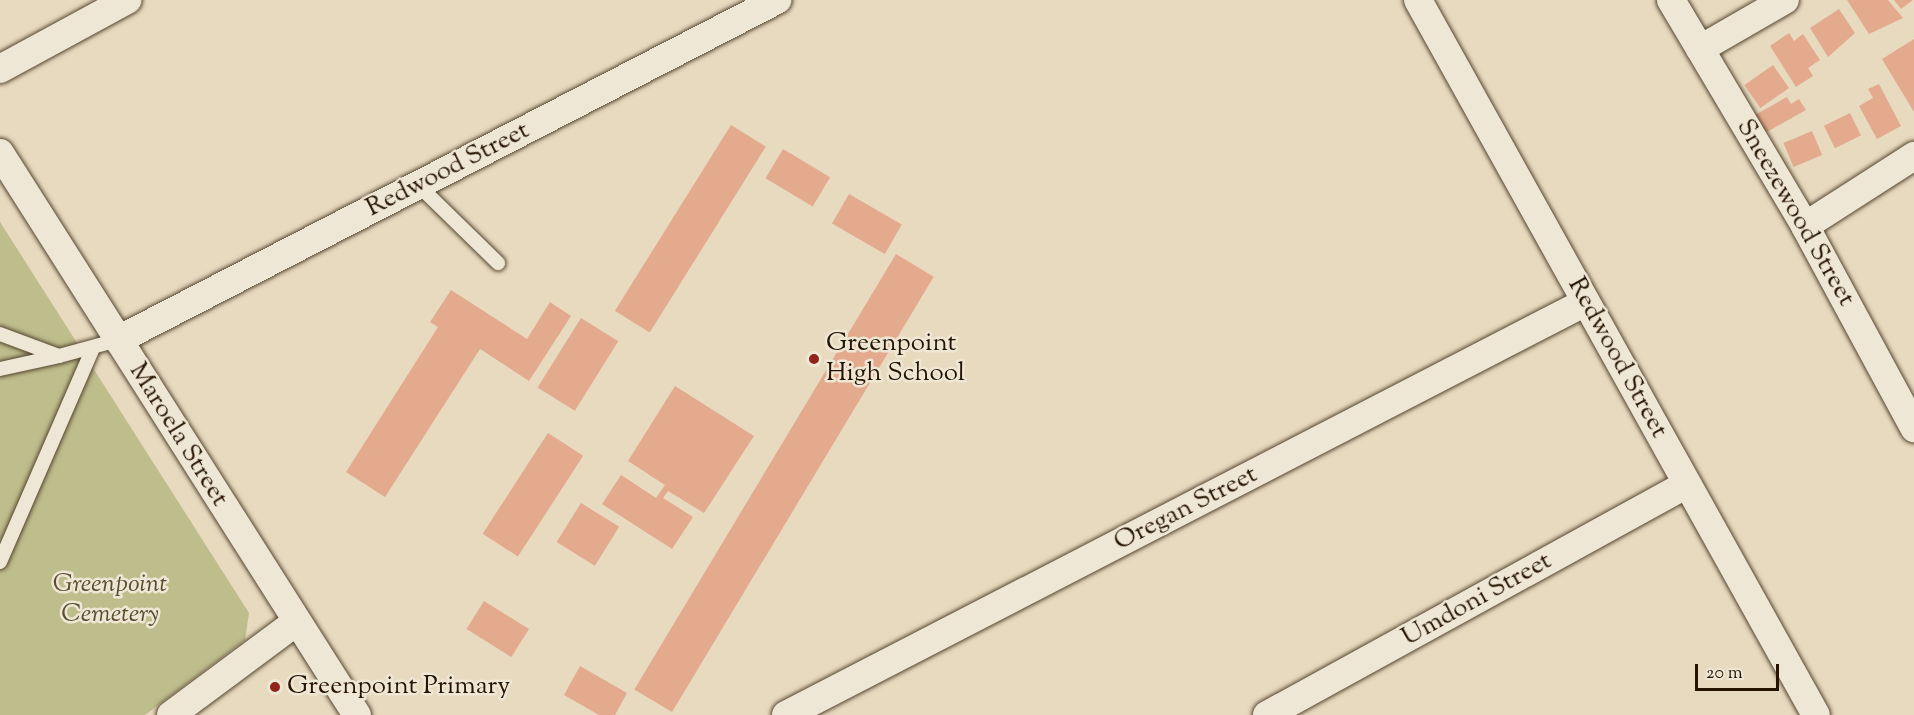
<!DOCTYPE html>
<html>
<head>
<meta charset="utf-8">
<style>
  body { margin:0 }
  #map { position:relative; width:1914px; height:715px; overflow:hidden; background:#e7dabf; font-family:"Sorts Mill Goudy",serif }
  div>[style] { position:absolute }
  .green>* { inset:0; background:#bebd8c }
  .building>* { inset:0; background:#e4aa8e; transform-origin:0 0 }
  .roads { filter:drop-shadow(0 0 2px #564630) drop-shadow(0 0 2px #564630) }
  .service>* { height:14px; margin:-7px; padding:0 7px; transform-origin:7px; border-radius:7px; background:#efe7d5 }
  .minor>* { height:28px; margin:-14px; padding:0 14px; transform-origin:14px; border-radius:14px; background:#efe7d5 }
  .dots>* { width:16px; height:16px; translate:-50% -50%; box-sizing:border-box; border:3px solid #efe7d5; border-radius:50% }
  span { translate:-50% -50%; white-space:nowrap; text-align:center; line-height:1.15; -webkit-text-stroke:5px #efe7d5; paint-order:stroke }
  .street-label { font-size:26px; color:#261400 }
  .poi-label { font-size:26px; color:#261400 }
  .left { translate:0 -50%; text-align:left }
  .park-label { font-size:26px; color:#5b4f31; font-style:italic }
  .scale { position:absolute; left:1695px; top:664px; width:84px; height:27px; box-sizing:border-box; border:3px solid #261400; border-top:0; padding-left:8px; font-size:18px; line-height:21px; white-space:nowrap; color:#261400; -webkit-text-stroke:4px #efe7d5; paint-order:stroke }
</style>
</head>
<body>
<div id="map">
  <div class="green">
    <div style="clip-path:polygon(0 222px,249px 613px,245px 640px,145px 715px,0 715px)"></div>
  </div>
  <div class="building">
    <div style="clip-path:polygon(1847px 0,1888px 0,1903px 18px,1869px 34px)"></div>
    <div style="clip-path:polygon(1894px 0,1913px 0,1901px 9px)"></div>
    <div style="clip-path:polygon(1839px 9px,1855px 33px,1828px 57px,1810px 28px)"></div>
    <div style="clip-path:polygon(1789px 33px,1794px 41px,1803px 34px,1820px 60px,1808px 68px,1813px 76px,1796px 87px,1770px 46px)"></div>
    <div style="clip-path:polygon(1914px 39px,1914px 112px,1882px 59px)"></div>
    <div style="left:1773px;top:65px;width:28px;height:35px;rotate:55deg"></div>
    <div style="clip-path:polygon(1879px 84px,1901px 126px,1877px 139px,1859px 106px,1873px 98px,1868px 89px)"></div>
    <div style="clip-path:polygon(1787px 97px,1791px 104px,1799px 99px,1806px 110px,1765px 133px,1755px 115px)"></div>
    <div style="left:1850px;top:113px;width:25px;height:29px;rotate:64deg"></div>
    <div style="left:731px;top:125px;width:41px;height:219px;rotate:32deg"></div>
    <div style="left:1812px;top:131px;width:26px;height:31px;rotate:67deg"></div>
    <div style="left:783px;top:149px;width:55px;height:34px;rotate:31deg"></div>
    <div style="left:849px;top:194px;width:61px;height:34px;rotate:30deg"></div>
    <div style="left:896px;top:254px;width:44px;height:508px;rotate:31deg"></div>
    <div style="clip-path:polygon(451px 290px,527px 339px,550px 302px,571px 316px,529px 381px,480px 349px,385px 497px,346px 472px,438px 327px,430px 322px)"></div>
    <div style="left:581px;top:318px;width:44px;height:82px;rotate:32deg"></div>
    <div style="clip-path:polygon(675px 386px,754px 436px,704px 513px,668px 491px,663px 498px,693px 517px,672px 549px,602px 504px,621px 475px,656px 498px,665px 485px,628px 461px)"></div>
    <div style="left:548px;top:433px;width:42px;height:120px;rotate:33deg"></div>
    <div style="left:581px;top:503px;width:45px;height:46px;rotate:32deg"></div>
    <div style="left:484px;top:601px;width:53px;height:33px;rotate:32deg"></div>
    <div style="clip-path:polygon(580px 666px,627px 693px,615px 715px,599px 715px,564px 695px)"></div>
  </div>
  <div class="roads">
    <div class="service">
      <div style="left:418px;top:185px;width:112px;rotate:44.3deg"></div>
      <div style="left:0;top:334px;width:63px;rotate:20.4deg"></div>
      <div style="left:59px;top:356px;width:61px;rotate:-15.2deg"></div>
      <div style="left:0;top:369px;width:60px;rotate:-12.4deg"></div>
      <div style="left:0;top:562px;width:233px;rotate:-66.5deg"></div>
    </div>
    <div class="minor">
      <div style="left:1418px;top:0;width:818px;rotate:60.9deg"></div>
      <div style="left:1671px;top:0;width:263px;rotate:59.3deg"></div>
      <div style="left:1805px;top:226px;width:230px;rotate:61.6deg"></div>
      <div style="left:1700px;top:49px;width:98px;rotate:-30deg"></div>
      <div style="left:0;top:69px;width:145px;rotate:-28.5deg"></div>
      <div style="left:0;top:153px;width:666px;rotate:57.58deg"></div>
      <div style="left:1805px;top:226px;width:130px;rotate:-32.7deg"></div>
      <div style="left:118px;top:340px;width:742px;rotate:-27.29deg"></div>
      <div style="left:171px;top:715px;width:156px;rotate:-36.6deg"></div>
      <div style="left:786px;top:715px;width:900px;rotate:-27.31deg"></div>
      <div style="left:1267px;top:715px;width:479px;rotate:-28.8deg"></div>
    </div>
  </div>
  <div class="dots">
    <div style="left:814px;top:359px;background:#8f2418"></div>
    <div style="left:275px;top:687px;background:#8f2418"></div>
  </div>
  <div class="street-label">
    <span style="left:448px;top:170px;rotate:-27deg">Redwood Street</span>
    <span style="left:1795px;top:213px;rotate:60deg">Sneezewood Street</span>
    <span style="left:1617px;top:358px;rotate:61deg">Redwood Street</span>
    <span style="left:178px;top:435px;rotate:58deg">Maroela Street</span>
    <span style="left:1186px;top:509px;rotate:-27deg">Oregan Street</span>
    <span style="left:1477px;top:600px;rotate:-29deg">Umdoni Street</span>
  </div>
  <div class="poi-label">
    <span class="left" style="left:826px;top:359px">Greenpoint<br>High School</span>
    <span class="left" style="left:287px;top:687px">Greenpoint Primary</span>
  </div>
  <div class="park-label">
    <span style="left:110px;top:600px">Greenpoint<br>Cemetery</span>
  </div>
  <div class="scale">20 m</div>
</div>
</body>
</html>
